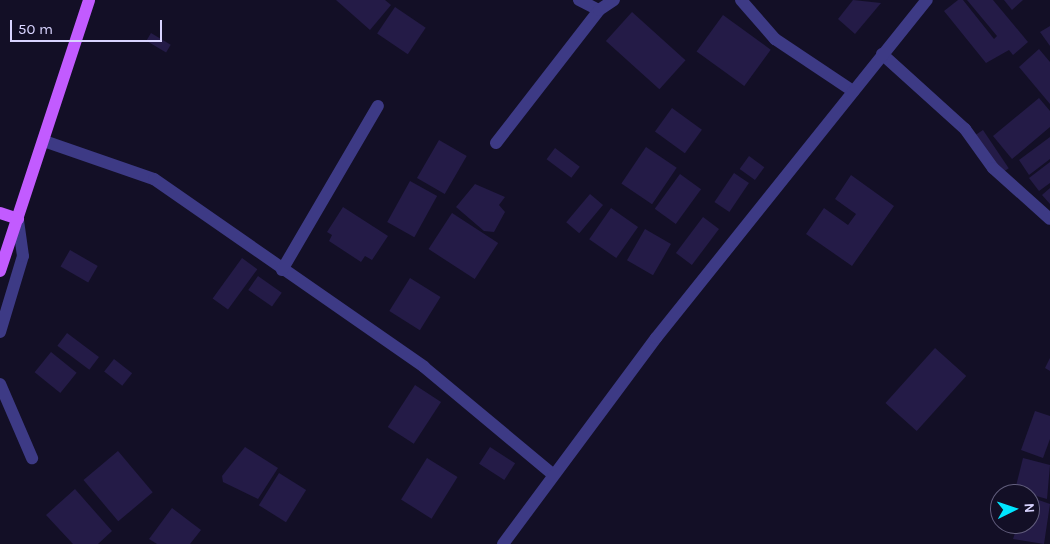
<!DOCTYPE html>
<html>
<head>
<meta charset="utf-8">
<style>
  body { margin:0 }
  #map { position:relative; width:1050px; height:544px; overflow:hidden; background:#130f26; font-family:Karla,sans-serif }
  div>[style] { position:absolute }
  .building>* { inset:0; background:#241b47; transform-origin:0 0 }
  .street>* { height:12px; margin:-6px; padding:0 6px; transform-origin:6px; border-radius:6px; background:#3d3a85 }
  .primary>* { height:12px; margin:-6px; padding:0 6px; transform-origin:6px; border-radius:6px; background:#c25bff }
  span { translate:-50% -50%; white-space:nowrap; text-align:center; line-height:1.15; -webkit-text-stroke:4.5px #130f26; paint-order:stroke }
  .north { position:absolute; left:990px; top:484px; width:50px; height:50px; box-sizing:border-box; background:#130f26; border:1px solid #625e7d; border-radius:50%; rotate:86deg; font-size:14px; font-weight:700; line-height:20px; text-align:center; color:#d9d4ff }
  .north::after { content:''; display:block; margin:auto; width:18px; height:22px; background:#00e5ff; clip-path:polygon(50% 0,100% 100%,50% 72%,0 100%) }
  .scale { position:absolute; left:10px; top:20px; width:152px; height:22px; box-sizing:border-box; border:2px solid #d9d4ff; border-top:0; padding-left:6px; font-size:15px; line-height:18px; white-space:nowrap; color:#d9d4ff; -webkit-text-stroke:4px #130f26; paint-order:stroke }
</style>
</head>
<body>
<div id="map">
  <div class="building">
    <div style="clip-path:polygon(336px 0,385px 0,391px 5px,370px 30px)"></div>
    <div style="clip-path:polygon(853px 0,881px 3px,855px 34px,838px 19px)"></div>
    <div style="clip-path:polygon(958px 0,963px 0,994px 39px,997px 36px,967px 0,993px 0,1028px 42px,1013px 55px,1009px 50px,986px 63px,944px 11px)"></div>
    <div style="clip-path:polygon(1004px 0,1023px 0,1012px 10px)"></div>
    <div style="left:395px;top:7px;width:37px;height:32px;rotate:34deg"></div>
    <div style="left:632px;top:12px;width:72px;height:39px;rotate:42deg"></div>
    <div style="left:723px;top:15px;width:59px;height:45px;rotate:36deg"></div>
    <div style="clip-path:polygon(1050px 26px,1050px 46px,1040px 32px)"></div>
    <div style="left:151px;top:33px;width:23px;height:9px;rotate:31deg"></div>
    <div style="clip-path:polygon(1039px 49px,1050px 62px,1050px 104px,1019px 67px)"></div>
    <div style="clip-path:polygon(1039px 98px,1050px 111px,1050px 127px,1012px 159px,993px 136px)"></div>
    <div style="left:672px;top:108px;width:37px;height:29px;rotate:36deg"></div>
    <div style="left:983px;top:130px;width:46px;height:10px;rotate:56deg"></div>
    <div style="clip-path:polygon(1050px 137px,1050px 159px,1029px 175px,1019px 160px)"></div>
    <div style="left:439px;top:140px;width:32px;height:44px;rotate:30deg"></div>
    <div style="left:646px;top:147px;width:37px;height:44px;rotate:34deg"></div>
    <div style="left:555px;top:148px;width:31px;height:14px;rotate:37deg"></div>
    <div style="left:749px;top:156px;width:19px;height:16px;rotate:36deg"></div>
    <div style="clip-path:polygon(1050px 162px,1050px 183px,1039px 191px,1029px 178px)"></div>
    <div style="left:734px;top:173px;width:18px;height:35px;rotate:34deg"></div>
    <div style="left:680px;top:174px;width:26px;height:43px;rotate:36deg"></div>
    <div style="clip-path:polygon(851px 175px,894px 206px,852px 266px,806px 234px,824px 208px,848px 225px,856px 214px,835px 199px)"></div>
    <div style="left:410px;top:181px;width:31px;height:47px;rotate:29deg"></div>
    <div style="clip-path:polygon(475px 184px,505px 197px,499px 205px,505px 212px,494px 232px,484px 231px,456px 207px)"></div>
    <div style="clip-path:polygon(1050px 188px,1050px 204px,1042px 195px)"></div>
    <div style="left:590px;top:194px;width:17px;height:37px;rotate:40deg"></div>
    <div style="clip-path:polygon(343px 207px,388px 236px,372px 260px,365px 256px,361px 262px,329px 241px,332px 235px,327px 232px)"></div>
    <div style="left:611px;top:208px;width:33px;height:38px;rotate:35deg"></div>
    <div style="left:452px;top:213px;width:55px;height:43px;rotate:33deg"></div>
    <div style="left:703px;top:217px;width:20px;height:45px;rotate:37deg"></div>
    <div style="left:645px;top:229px;width:30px;height:36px;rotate:30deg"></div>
    <div style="left:70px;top:250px;width:32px;height:19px;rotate:30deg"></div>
    <div style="left:242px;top:258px;width:19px;height:50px;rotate:36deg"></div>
    <div style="left:258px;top:276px;width:29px;height:17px;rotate:35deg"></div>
    <div style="left:410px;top:278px;width:36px;height:39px;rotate:32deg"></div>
    <div style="left:67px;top:333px;width:40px;height:16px;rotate:37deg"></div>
    <div style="left:935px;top:348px;width:42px;height:74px;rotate:42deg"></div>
    <div style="left:51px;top:352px;width:33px;height:26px;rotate:39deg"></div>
    <div style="clip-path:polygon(1050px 358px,1050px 371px,1045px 368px)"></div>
    <div style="left:114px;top:359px;width:23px;height:16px;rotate:38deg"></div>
    <div style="left:415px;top:385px;width:31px;height:50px;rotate:33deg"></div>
    <div style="clip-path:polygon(1035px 411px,1050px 416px,1050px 439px,1043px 458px,1021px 450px)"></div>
    <div style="clip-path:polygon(245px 447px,278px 468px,258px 499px,223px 482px,222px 476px)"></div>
    <div style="left:490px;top:447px;width:30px;height:20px;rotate:33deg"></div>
    <div style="left:118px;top:451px;width:54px;height:45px;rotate:50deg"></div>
    <div style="left:427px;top:458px;width:36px;height:49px;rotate:32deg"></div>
    <div style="clip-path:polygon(1023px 458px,1050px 465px,1047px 499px,1015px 490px)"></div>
    <div style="left:279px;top:473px;width:32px;height:38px;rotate:32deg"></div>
    <div style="clip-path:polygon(75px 489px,112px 531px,98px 544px,73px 544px,46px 515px)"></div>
    <div style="clip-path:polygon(1030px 497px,1050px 504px,1044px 544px,1013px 539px,1018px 524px,1030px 524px)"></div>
    <div style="clip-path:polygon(172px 508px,201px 530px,190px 544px,157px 544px,149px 539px)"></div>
  </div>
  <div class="street">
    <div style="left:579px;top:0;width:22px;rotate:27deg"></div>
    <div style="left:741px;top:0;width:52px;rotate:48.9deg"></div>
    <div style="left:775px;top:39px;width:94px;rotate:33.7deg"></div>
    <div style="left:882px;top:54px;width:112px;rotate:42.1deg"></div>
    <div style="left:965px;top:129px;width:48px;rotate:54.3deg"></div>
    <div style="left:993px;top:168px;width:76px;rotate:41.8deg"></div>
    <div style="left:44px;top:141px;width:116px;rotate:19.1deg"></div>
    <div style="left:154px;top:179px;width:329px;rotate:34.8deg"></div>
    <div style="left:424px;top:367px;width:165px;rotate:39.8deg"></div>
    <div style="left:496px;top:143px;width:168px;rotate:-52.2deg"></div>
    <div style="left:599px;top:10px;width:18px;rotate:-34deg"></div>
    <div style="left:282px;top:270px;width:190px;rotate:-59.7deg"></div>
    <div style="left:0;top:332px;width:79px;rotate:-73.2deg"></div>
    <div style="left:23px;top:256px;width:37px;rotate:-98deg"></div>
    <div style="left:0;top:384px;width:81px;rotate:66.6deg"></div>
    <div style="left:503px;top:544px;width:257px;rotate:-53.4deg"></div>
    <div style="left:656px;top:338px;width:433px;rotate:-51.3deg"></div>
  </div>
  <div class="primary">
    <div style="left:0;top:213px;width:19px;rotate:18deg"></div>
    <div style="left:0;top:271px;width:285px;rotate:-71.8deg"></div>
  </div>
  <div class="north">N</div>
  <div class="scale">50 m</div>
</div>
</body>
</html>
